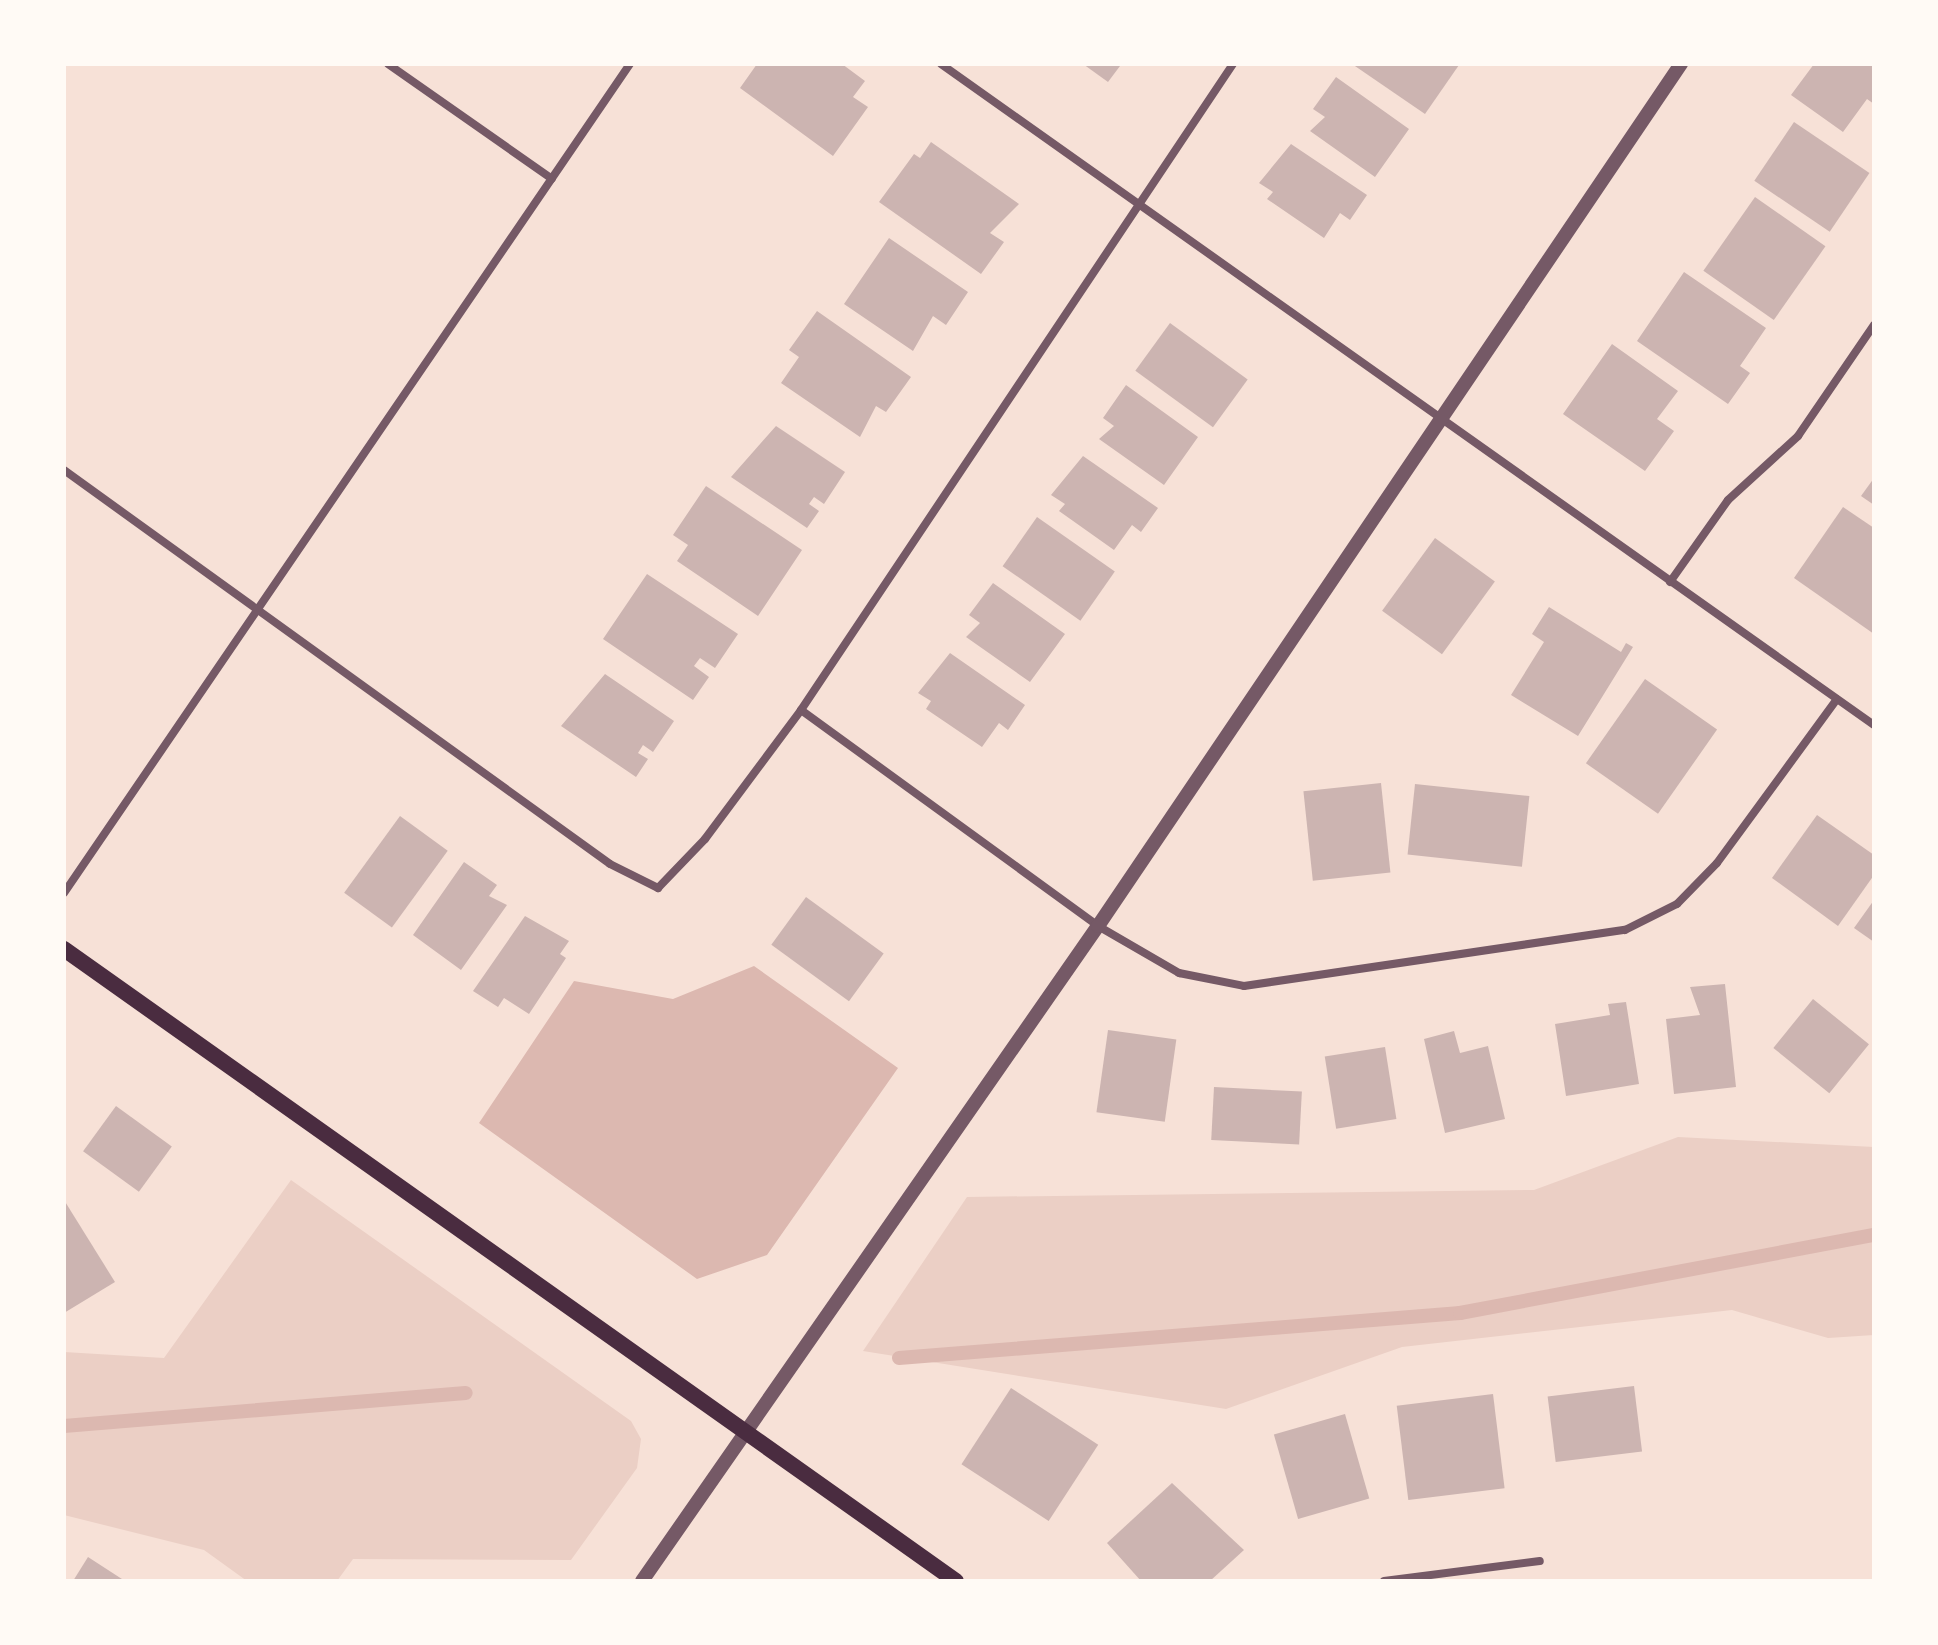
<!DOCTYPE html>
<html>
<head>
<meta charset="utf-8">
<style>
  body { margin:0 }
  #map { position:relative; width:1938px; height:1645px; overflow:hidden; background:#f7e1d7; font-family:"Nunito Sans",sans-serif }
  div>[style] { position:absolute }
  .green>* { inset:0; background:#ebcfc5 }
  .water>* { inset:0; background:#dcb8b0 }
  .stream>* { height:14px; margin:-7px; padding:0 7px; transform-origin:7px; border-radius:7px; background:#dcb8b0 }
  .building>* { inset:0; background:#ccb4b1; transform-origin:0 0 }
  .minor>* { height:8px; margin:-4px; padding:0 4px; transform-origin:4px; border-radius:4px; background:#755966 }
  .tertiary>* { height:14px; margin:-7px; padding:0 7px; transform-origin:7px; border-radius:7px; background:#755966 }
  .secondary>* { height:16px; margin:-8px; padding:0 8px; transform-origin:8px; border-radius:8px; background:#4a2c40 }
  span { translate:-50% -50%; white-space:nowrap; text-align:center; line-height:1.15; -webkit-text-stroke:6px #fffaf5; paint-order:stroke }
  .frame { position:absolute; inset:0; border:66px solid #fffaf5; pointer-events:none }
</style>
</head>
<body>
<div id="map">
  <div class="green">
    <div style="clip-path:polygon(1678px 1137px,1874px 1147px,1874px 1335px,1828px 1338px,1732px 1310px,1402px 1347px,1226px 1409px,863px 1351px,967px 1197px,1534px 1190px)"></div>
    <div style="clip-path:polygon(291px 1180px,631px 1421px,641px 1439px,637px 1468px,571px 1560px,353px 1559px,337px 1581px,247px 1581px,204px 1550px,64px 1515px,64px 1352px,164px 1358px)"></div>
  </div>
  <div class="water">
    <div style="clip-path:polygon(754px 966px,898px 1068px,767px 1255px,697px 1279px,479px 1123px,574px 981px,673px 999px)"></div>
  </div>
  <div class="stream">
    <div style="left:899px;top:1358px;width:563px;rotate:-4.59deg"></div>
    <div style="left:1460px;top:1313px;width:421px;rotate:-10.7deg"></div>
    <div style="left:64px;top:1426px;width:403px;rotate:-4.7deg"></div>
  </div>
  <div class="building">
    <div style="clip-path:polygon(757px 64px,842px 64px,865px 81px,853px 97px,868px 107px,833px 156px,740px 88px)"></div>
    <div style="clip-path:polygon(1083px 64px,1117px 64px,1120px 66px,1108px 82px)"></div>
    <div style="clip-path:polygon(1352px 64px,1457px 64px,1459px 65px,1425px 114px)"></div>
    <div style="clip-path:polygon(1814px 64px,1874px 64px,1874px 104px,1867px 99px,1843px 132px,1791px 95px)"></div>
    <div style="clip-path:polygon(1336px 77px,1409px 129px,1375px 177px,1310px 131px,1325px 117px,1313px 109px)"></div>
    <div style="left:1794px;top:122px;width:91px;height:71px;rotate:34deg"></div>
    <div style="clip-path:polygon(931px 142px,1019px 204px,990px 233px,1004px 242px,981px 274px,879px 202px,914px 154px,920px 158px)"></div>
    <div style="clip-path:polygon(1291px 144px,1367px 195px,1350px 220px,1340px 213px,1324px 238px,1267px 199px,1273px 192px,1259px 183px)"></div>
    <div style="left:1755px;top:197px;width:86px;height:90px;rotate:35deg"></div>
    <div style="clip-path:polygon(889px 238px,968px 292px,946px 325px,933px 316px,913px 351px,844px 304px)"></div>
    <div style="clip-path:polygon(1684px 272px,1766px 328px,1740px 366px,1750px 373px,1728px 404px,1637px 341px)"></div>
    <div style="clip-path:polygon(817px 311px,911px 377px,886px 412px,876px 406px,860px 437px,781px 383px,799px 357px,789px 350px)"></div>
    <div style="left:1170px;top:323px;width:96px;height:59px;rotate:36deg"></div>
    <div style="clip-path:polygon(1612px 344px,1678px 391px,1657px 419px,1674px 431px,1645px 471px,1563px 414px)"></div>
    <div style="clip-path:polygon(1126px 385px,1198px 437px,1164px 485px,1099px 439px,1114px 426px,1103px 418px)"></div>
    <div style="clip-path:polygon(776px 426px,845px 472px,824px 504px,814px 497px,809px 504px,819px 511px,807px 528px,731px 477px)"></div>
    <div style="clip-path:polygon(1083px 456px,1158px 508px,1141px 532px,1132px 525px,1114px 550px,1059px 511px,1065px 504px,1051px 495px)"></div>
    <div style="clip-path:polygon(1874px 478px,1874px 505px,1861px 496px)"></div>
    <div style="clip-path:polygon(706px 486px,802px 550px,758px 616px,677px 561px,688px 545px,673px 535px)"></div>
    <div style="clip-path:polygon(1843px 507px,1874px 528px,1874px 634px,1794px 578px)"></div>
    <div style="left:1037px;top:517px;width:95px;height:60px;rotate:35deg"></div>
    <div style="left:1435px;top:538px;width:74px;height:90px;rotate:36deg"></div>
    <div style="clip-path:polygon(647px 574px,738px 634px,715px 668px,700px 658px,694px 666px,709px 677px,693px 700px,603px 639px)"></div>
    <div style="clip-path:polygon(993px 583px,1065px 634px,1030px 682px,966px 637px,980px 623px,969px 615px)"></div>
    <div style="clip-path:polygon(1549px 607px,1621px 652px,1626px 643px,1633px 647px,1578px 736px,1511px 695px,1544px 642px,1532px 634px)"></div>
    <div style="clip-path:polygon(950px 653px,1025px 705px,1008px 730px,999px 723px,982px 747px,926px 709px,931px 701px,918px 693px)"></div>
    <div style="clip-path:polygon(605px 674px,674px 721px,653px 752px,643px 745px,638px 753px,648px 759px,636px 777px,561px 726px)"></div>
    <div style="left:1645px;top:679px;width:88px;height:103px;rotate:35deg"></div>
    <div style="left:1381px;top:783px;width:90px;height:78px;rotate:84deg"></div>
    <div style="left:1415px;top:784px;width:115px;height:71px;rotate:6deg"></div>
    <div style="clip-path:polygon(1817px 815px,1874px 855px,1874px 875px,1838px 926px,1772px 878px)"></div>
    <div style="left:400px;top:816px;width:59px;height:95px;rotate:36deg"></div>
    <div style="clip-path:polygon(464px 862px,497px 885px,489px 896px,507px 905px,461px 970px,413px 935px)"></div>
    <div style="left:806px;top:897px;width:96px;height:59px;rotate:36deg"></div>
    <div style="clip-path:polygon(1874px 900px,1874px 942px,1854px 928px)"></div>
    <div style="clip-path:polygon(525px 916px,569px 941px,560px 954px,566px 958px,529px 1014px,504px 998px,498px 1007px,473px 991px)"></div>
    <div style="clip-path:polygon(1725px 984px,1736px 1087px,1674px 1094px,1666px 1019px,1700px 1015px,1690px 987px)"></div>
    <div style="left:1813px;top:999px;width:72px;height:63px;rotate:39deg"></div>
    <div style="clip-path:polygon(1626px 1002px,1639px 1084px,1566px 1096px,1555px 1024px,1610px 1015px,1608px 1004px)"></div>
    <div style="left:1108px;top:1030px;width:69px;height:83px;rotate:8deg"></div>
    <div style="clip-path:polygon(1454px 1031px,1460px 1053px,1488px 1046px,1505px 1119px,1445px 1133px,1424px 1039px)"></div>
    <div style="left:1385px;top:1047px;width:73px;height:61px;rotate:81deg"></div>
    <div style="left:1214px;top:1087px;width:88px;height:53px;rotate:3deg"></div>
    <div style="left:116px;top:1106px;width:69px;height:56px;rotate:36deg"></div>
    <div style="clip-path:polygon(64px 1200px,115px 1282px,64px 1313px)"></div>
    <div style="left:1634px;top:1386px;width:66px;height:87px;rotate:83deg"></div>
    <div style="left:1011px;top:1388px;width:104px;height:91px;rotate:33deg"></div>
    <div style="left:1493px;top:1394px;width:95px;height:97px;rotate:83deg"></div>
    <div style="left:1345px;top:1414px;width:88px;height:74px;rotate:74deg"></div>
    <div style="clip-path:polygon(1172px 1483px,1244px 1550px,1210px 1581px,1141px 1581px,1107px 1543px)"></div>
    <div style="clip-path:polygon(88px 1557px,125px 1581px,73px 1581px)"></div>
  </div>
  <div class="minor">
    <div style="left:388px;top:64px;width:200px;rotate:35deg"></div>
    <div style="left:941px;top:64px;width:1143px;rotate:35.32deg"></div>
    <div style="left:64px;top:470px;width:673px;rotate:35.81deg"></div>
    <div style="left:610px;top:864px;width:54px;rotate:26.6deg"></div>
    <div style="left:658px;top:888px;width:68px;rotate:-46.2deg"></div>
    <div style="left:705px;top:839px;width:161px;rotate:-53.3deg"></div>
    <div style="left:801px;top:710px;width:777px;rotate:-56.23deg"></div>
    <div style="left:1670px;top:582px;width:100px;rotate:-54.7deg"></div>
    <div style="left:1728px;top:500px;width:95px;rotate:-42.4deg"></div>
    <div style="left:1798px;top:436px;width:135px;rotate:-55.6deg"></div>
    <div style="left:801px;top:710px;width:367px;rotate:36deg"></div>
    <div style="left:1098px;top:926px;width:94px;rotate:30.1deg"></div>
    <div style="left:1179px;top:973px;width:66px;rotate:11.3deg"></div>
    <div style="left:1244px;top:986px;width:385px;rotate:-8.4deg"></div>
    <div style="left:1625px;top:930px;width:58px;rotate:-26.6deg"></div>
    <div style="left:1677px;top:904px;width:57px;rotate:-45.7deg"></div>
    <div style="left:1717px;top:863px;width:203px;rotate:-53.8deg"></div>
    <div style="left:64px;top:893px;width:1004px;rotate:-55.68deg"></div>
    <div style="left:1384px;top:1581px;width:157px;rotate:-7.3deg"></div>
  </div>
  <div class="tertiary">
    <div style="left:642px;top:1581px;width:798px;rotate:-55.16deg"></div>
    <div style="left:1098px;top:926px;width:1041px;rotate:-55.93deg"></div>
  </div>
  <div class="secondary">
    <div style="left:64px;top:949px;width:1093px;rotate:35.32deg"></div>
  </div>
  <div class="frame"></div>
</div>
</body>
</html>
